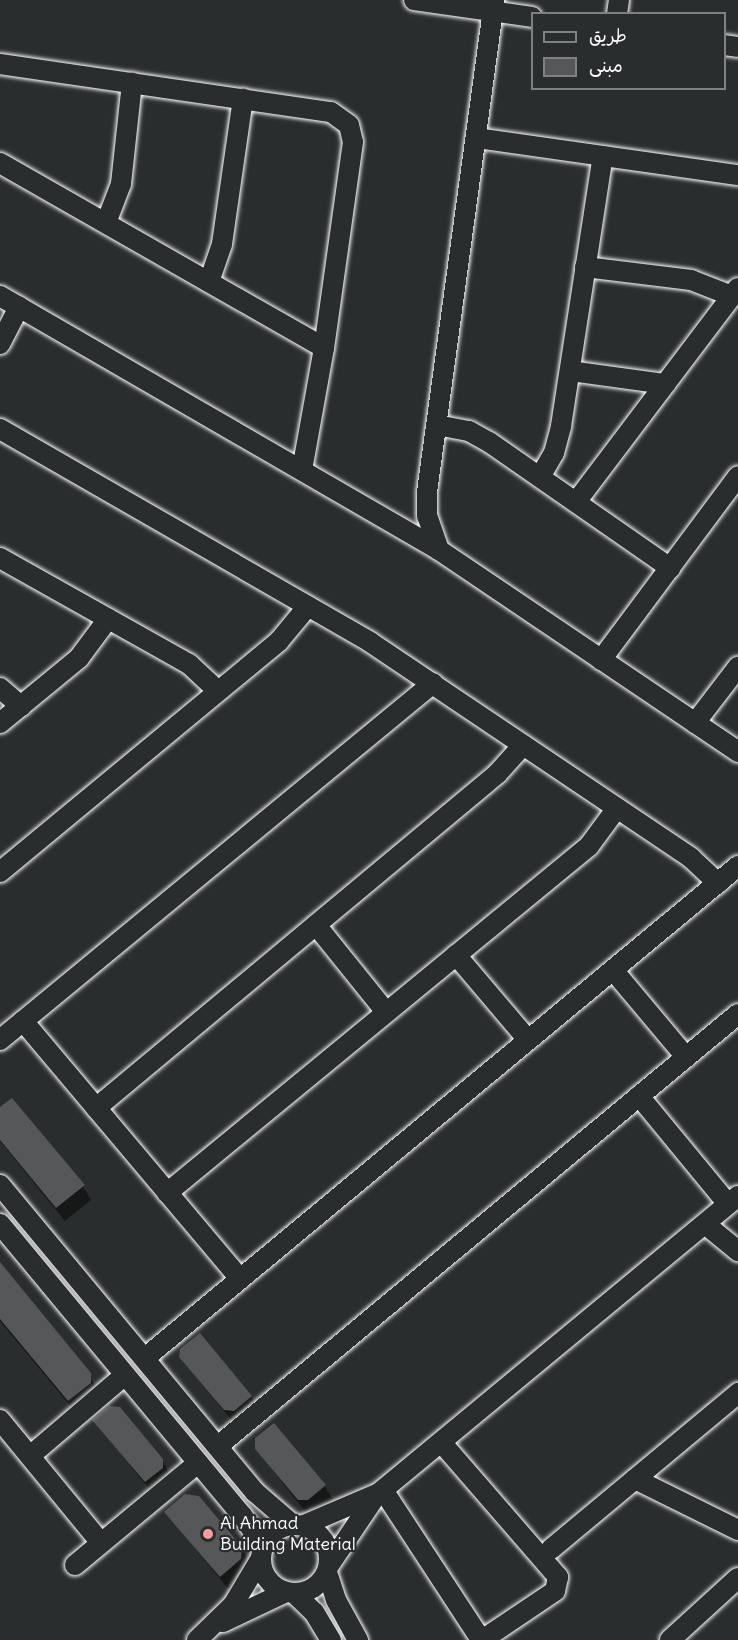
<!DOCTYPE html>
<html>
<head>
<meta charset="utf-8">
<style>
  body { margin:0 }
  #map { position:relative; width:738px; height:1640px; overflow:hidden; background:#2a2d2e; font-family:Delius,"Playpen Sans Arabic",sans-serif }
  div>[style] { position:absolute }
  .shadow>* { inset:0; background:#0007 }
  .building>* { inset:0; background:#555758 }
  .roads { filter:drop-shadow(0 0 2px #fff) drop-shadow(0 0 2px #fff) }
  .minor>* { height:20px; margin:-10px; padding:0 10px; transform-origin:10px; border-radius:10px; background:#2a2d2e }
  .minor>.ring { margin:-10px; padding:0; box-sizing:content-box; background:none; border:20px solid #2a2d2e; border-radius:50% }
  .dots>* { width:16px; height:16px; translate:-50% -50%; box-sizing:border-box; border:3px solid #2a2d2e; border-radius:50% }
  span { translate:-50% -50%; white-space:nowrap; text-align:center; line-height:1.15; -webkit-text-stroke:4.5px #2a2d2e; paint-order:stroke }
  .poi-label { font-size:18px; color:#fff }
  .left { translate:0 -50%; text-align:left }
  .legend { position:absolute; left:531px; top:12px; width:195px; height:78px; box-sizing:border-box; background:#2a2d2e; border:2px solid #7f8182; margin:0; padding:8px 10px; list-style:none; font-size:18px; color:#fff }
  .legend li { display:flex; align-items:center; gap:12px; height:30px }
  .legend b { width:30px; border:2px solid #7f8182 }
</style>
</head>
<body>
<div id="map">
  <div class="shadow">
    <div style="clip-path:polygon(0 1109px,83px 1186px,91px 1200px,65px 1221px,0 1141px)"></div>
    <div style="clip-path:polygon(0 1264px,98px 1388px,77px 1414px,0 1321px)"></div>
    <div style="clip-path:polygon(180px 1357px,251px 1396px,259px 1410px,234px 1423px)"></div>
    <div style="clip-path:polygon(94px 1420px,162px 1460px,170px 1474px,154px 1495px)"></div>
    <div style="clip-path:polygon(256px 1449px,325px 1486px,333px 1500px,316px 1514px,307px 1514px)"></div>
    <div style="clip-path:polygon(166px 1512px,241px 1548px,249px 1562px,248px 1574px,229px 1590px)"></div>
  </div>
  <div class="building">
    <div style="clip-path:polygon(12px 1098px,85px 1185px,56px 1208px,0 1140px,0 1107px)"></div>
    <div style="clip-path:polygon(0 1262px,91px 1373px,91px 1383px,68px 1401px,0 1319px)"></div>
    <div style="clip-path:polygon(200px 1333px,252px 1396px,234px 1411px,224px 1410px,179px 1357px,180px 1349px)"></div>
    <div style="clip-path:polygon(109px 1406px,120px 1407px,163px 1459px,163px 1468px,145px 1482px,92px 1420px)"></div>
    <div style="clip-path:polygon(274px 1423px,326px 1485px,308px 1500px,298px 1500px,255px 1449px,255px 1438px)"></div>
    <div style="clip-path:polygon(185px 1494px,199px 1496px,242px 1547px,241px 1559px,220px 1577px,164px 1512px)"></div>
  </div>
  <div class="roads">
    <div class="minor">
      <div style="left:414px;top:0;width:119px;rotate:8.2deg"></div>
      <div style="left:617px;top:14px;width:14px;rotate:-82deg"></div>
      <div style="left:724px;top:45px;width:14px;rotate:8deg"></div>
      <div style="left:0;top:64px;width:334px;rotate:8.3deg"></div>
      <div style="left:331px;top:112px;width:22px;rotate:36deg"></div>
      <div style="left:349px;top:125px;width:17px;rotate:77deg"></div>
      <div style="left:353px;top:142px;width:208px;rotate:98deg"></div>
      <div style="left:324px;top:348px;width:124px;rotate:100.2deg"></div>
      <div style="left:477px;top:138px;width:264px;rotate:8.1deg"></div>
      <div style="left:0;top:163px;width:373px;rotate:29.7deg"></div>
      <div style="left:106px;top:223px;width:42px;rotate:-69deg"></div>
      <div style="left:121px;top:184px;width:102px;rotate:-83.8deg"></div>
      <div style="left:585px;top:267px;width:107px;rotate:7deg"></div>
      <div style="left:691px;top:280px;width:44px;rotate:21.3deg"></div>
      <div style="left:209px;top:282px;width:40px;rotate:-71.1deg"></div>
      <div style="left:222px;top:244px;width:147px;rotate:-81.8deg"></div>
      <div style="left:0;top:296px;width:507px;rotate:30.05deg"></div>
      <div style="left:439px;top:550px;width:361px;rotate:34deg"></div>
      <div style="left:0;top:344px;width:42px;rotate:-62.8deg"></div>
      <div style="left:570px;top:371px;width:96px;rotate:7.8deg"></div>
      <div style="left:437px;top:425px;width:33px;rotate:11deg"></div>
      <div style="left:469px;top:431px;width:23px;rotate:29deg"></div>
      <div style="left:489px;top:442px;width:221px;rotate:34.8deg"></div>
      <div style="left:0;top:429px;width:427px;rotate:29.9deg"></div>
      <div style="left:370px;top:642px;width:387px;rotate:33.9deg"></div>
      <div style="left:691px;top:858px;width:37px;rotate:43deg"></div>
      <div style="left:540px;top:477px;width:28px;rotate:-60deg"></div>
      <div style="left:554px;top:453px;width:28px;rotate:-75deg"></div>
      <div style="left:561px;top:426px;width:273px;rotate:-81.2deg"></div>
      <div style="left:576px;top:502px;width:268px;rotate:-52.9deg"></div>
      <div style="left:439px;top:550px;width:36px;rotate:-109deg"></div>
      <div style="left:427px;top:516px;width:24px;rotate:-90deg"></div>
      <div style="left:427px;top:492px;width:497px;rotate:-82.2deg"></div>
      <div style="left:0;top:558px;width:217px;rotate:29.3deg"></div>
      <div style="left:189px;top:664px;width:38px;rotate:43deg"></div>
      <div style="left:601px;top:660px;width:229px;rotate:-53.3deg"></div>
      <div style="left:0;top:688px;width:28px;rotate:41deg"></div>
      <div style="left:0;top:723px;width:102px;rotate:-39.4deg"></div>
      <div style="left:79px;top:658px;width:49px;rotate:-53.4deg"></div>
      <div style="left:695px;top:723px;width:71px;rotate:-52.5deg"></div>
      <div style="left:0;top:872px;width:362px;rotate:-39.6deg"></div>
      <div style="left:279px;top:641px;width:45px;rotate:-50.4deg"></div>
      <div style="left:316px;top:925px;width:112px;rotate:51.2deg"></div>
      <div style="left:456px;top:955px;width:111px;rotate:49.7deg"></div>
      <div style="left:613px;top:970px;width:114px;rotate:50deg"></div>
      <div style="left:23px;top:1021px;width:337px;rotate:49.9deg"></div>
      <div style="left:0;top:1040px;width:561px;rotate:-39.5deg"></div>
      <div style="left:639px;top:1096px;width:140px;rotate:50.5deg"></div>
      <div style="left:96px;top:1108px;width:522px;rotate:-39.79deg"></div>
      <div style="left:497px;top:774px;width:39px;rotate:-48deg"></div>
      <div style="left:0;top:1185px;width:399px;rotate:50.3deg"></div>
      <div style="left:255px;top:1492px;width:49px;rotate:40.9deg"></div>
      <div style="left:167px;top:1193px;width:546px;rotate:-39.43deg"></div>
      <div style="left:589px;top:846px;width:47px;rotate:-53.6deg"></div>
      <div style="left:0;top:1224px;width:378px;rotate:50.3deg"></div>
      <div style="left:242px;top:1515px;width:37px;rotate:56deg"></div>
      <div style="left:705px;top:1224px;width:43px;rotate:39.3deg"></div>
      <div style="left:145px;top:1358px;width:771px;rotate:-39.68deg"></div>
      <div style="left:0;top:1420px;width:159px;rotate:50.6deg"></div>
      <div style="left:441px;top:1442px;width:179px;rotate:49.1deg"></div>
      <div style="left:558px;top:1577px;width:14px;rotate:102deg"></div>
      <div style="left:555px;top:1591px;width:88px;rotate:146.1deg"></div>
      <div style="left:218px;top:1446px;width:676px;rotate:-39.72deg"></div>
      <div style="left:30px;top:1456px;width:125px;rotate:-40.5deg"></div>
      <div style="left:635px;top:1479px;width:115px;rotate:26.3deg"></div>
      <div style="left:383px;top:1490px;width:179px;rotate:56.8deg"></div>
      <div class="ring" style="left:261px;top:1525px;width:48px;height:48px"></div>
      <div style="left:304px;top:1525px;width:82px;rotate:-23.1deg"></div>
      <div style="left:379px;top:1493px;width:466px;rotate:-39.6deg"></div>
      <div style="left:551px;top:1549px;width:244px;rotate:-39.8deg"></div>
      <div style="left:330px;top:1564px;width:77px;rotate:-56.1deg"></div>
      <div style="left:75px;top:1565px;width:160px;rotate:-39.7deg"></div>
      <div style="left:327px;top:1572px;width:29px;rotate:72deg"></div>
      <div style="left:336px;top:1600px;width:46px;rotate:61.2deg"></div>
      <div style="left:294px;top:1593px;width:28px;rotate:44deg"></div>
      <div style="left:314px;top:1612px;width:33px;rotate:59deg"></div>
      <div style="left:223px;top:1622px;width:70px;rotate:-25.5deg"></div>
      <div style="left:197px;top:1640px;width:50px;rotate:-44.2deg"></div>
      <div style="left:233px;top:1605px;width:55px;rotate:-59.2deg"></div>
      <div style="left:670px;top:1640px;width:92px;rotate:-42.4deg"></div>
    </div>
  </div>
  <div class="dots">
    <div style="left:208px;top:1534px;background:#ff9aa2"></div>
  </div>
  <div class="poi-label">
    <span class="left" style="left:220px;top:1534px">Al Ahmad<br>Building Material</span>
  </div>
  <ul class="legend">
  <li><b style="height:8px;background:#2a2d2e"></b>طريق</li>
  <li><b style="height:16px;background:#555758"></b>مبنى</li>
  </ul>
</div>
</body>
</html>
